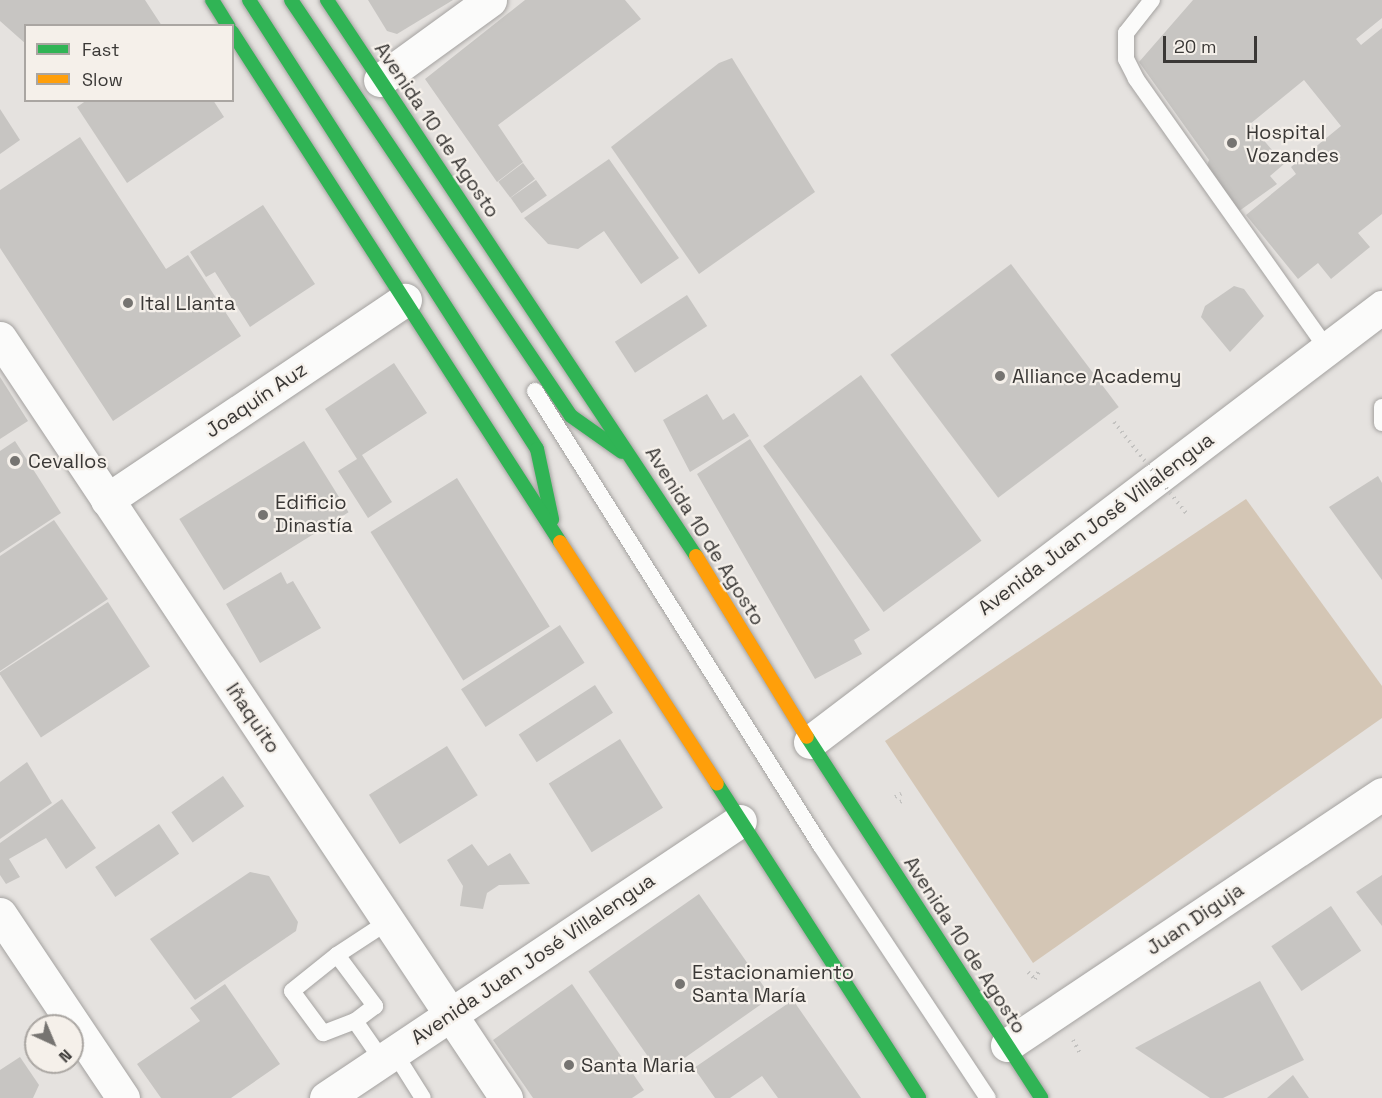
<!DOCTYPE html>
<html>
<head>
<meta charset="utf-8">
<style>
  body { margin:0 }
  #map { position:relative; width:1382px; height:1098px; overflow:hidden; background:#e5e2df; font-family:"Space Grotesk",sans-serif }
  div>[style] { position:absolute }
  .green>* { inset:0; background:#d4c6b5 }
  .building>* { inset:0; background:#c7c5c2; transform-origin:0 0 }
  .path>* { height:4px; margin-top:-2px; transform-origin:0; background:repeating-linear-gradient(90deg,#c3c2c0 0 1.5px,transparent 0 6px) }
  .roads { filter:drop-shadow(0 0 2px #a4a2a0) drop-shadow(0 0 2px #a4a2a0) }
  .lane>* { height:16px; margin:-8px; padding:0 8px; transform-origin:8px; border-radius:8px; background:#fbfbfa }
  .street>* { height:33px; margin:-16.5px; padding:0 16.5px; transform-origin:16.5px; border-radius:16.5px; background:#fbfbfa }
  .fast>* { height:14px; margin:-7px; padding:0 7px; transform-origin:7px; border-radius:7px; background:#30b455 }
  .slow>* { height:14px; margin:-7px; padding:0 7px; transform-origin:7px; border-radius:7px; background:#ff9f0a }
  .path-bridge>* { height:4px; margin-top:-2px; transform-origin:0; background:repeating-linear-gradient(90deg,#c3c2c0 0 1.5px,transparent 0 6px) }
  .dots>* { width:16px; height:16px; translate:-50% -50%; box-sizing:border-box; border:3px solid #f5f0ea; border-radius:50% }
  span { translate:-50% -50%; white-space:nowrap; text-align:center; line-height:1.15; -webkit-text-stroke:4.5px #f5f0ea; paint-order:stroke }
  .street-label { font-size:20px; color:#3a3836 }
  .poi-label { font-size:20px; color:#3a3836 }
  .left { translate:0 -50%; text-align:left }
  .legend { position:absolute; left:24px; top:24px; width:210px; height:78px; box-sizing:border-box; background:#f5f0ea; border:2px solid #aaa6a2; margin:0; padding:8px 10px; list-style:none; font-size:18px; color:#3a3836 }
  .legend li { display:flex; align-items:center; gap:12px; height:30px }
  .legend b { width:30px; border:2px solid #aaa6a2 }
  .north { position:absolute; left:24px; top:1014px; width:60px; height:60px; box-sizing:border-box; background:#f5f0ea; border:2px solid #aaa6a2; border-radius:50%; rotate:136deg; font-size:16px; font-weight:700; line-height:24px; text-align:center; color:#3a3836 }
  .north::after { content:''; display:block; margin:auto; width:21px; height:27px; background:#767471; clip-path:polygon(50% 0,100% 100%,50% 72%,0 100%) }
  .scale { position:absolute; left:1163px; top:36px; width:94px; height:27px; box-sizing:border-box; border:3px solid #3a3836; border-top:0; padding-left:8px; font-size:18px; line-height:21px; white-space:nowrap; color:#3a3836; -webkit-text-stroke:4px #f5f0ea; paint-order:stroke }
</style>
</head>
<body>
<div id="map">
  <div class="green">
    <div style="clip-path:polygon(1246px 499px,1382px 686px,1382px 718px,1033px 963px,885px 741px)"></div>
  </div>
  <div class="building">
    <div style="clip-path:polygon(0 0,145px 0,162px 26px,26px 26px,26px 44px,0 21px)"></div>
    <div style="clip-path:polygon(368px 0,453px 0,397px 34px,387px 31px)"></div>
    <div style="clip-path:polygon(525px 0,625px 0,641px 19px,498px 125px,523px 162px,497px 182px,425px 79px)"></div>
    <div style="clip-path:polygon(1193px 0,1382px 0,1382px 18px,1356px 39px,1361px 45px,1382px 28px,1382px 214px,1358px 233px,1370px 247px,1331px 279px,1318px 263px,1298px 279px,1246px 215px,1296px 174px,1291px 167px,1341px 126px,1304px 80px,1250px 124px,1284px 164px,1270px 176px,1277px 184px,1235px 214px,1205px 171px,1209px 160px,1139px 62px)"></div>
    <div style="clip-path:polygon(732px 58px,815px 192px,699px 274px,611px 147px,719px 63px)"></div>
    <div style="clip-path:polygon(87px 100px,213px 100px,224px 117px,127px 183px,77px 107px)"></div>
    <div style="clip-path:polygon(0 109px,20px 140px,0 154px)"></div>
    <div style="clip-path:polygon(80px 137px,166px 269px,188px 255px,241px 336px,113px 421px,0 248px,0 190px)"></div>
    <div style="clip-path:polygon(609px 159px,679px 258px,641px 284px,604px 231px,578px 249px,548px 244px,524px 218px)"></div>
    <div style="left:523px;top:163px;width:20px;height:31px;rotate:53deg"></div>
    <div style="left:536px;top:180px;width:19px;height:31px;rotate:55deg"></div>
    <div style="clip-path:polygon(263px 205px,315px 284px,250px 327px,215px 272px,206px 277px,190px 252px)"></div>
    <div style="left:1011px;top:264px;width:179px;height:151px;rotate:53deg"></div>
    <div style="clip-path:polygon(1234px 286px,1244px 289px,1264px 316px,1230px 352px,1201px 317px,1205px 306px)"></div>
    <div style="left:687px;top:295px;width:37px;height:86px;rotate:57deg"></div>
    <div style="clip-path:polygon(394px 363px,427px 413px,362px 455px,392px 502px,368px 518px,338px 471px,357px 459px,325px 409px)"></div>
    <div style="left:861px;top:375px;width:205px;height:121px;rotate:54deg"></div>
    <div style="clip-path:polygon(0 377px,28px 421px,0 439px)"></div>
    <div style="clip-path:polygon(707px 394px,723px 420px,734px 413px,749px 436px,690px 472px,663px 420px)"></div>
    <div style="clip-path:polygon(750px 439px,870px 630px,854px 640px,862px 654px,815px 679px,697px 474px)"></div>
    <div style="clip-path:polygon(15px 441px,61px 513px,0 553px,0 451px)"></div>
    <div style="left:304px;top:441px;width:84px;height:147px;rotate:58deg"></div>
    <div style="clip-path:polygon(1378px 476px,1382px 483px,1382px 580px,1329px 507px)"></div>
    <div style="left:457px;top:478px;width:175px;height:102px;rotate:58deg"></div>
    <div style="clip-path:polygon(54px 520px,108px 599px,0 671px,0 556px)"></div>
    <div style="clip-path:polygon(281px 572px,287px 584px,293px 581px,321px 628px,260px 663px,226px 604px)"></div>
    <div style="left:108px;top:602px;width:77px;height:130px;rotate:57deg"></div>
    <div style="left:560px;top:625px;width:45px;height:118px;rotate:57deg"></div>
    <div style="left:595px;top:685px;width:33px;height:91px;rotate:57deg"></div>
    <div style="left:620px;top:739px;width:81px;height:84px;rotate:58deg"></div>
    <div style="left:447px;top:746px;width:58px;height:92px;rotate:58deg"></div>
    <div style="clip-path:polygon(27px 762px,52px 803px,0 839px,0 782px)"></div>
    <div style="left:223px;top:776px;width:37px;height:63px;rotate:55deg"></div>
    <div style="clip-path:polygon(62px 799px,96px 848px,66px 869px,46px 838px,9px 859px,20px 877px,6px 884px,0 875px,0 843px)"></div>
    <div style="left:159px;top:824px;width:36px;height:77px;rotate:56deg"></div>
    <div style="clip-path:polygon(472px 844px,488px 866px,510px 853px,530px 884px,499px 885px,487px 893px,483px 909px,460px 906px,463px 886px,447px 860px)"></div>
    <div style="clip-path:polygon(250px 872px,269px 876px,298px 922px,296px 931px,195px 1000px,150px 939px)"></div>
    <div style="clip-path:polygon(1382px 875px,1382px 926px,1356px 892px)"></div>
    <div style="left:699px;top:894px;width:126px;height:135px;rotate:55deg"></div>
    <div style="left:1331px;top:906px;width:54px;height:72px;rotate:56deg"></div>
    <div style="clip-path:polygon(1260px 981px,1304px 1060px,1223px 1098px,1210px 1098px,1135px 1048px)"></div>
    <div style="clip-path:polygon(225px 984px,280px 1064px,231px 1098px,161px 1098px,137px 1064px,200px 1021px,190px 1008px)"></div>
    <div style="clip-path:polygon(572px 984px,644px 1090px,632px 1098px,533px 1098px,493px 1040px)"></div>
    <div style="clip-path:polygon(793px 1000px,861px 1098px,778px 1098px,762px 1076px,730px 1098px,715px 1098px,694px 1068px)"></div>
    <div style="clip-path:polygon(20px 1057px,39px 1085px,33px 1098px,0 1098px,0 1070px)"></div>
    <div style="clip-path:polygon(1293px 1075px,1309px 1098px,1267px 1098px)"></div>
  </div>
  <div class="path">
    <div style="left:895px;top:797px;width:7px;rotate:-27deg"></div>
    <div style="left:900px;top:802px;width:5px;rotate:-22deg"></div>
    <div style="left:1028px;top:972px;width:10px;rotate:45deg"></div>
    <div style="left:1035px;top:979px;width:9px;rotate:-63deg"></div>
    <div style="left:1073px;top:1040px;width:17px;rotate:62deg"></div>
  </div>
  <div class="roads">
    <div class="lane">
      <div style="left:1152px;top:0;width:42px;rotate:128.2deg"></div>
      <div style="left:1126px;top:33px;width:26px;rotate:90deg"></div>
      <div style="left:1126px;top:59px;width:22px;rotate:63deg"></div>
      <div style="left:1136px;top:79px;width:331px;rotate:54.7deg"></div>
      <div style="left:535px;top:391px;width:537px;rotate:57.85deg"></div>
      <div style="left:821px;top:846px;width:302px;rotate:56.5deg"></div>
      <div style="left:1382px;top:407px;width:16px;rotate:90deg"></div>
      <div style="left:337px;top:955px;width:64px;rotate:53.3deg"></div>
      <div style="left:375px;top:1006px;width:25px;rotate:143deg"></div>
      <div style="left:355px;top:1021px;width:34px;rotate:159deg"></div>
      <div style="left:323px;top:1033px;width:52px;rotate:-126.4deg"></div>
      <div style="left:292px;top:991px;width:58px;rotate:-38.7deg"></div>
      <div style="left:337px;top:955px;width:62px;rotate:-33.2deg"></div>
      <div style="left:355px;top:1021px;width:47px;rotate:55.3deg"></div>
      <div style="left:394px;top:1052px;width:54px;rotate:57.8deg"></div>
    </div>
    <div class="street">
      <div style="left:380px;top:80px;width:136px;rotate:-36deg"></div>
      <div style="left:0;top:338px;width:913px;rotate:56.34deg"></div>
      <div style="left:107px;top:500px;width:359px;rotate:-33.9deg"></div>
      <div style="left:810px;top:742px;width:719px;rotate:-37.25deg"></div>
      <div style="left:0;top:914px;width:221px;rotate:56.2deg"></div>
      <div style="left:1007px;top:1045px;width:451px;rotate:-33.8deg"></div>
      <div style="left:326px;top:1098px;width:498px;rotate:-33.8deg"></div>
    </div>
    <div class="fast">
      <div style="left:212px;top:0;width:31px;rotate:58deg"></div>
      <div style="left:249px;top:0;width:533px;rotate:57.32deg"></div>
      <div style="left:537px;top:449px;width:72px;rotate:77.9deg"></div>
      <div style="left:291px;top:0;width:501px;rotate:56.06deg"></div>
      <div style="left:571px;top:416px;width:62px;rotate:35.2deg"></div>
      <div style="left:327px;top:0;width:667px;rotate:56.43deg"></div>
      <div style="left:232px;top:32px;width:606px;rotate:57.25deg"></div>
      <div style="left:807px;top:737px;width:430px;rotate:57deg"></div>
      <div style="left:717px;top:784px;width:373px;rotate:57.2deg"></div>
    </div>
    <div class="slow">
      <div style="left:560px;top:542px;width:288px;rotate:57deg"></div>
      <div style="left:696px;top:556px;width:212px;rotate:58.5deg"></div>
    </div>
  </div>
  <div class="path-bridge">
    <div style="left:1114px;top:422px;width:117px;rotate:51.6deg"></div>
  </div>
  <div class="dots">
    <div style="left:1232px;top:143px;background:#767471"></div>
    <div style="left:128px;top:303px;background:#767471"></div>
    <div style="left:1000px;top:376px;background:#767471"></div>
    <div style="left:15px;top:461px;background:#767471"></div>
    <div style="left:263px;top:515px;background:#767471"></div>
    <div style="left:680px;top:984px;background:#767471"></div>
    <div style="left:569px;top:1065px;background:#767471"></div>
  </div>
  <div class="street-label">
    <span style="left:437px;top:130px;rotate:56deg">Avenida 10 de Agosto</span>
    <span style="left:256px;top:400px;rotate:-34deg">Joaquín Auz</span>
    <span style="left:1096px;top:524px;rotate:-37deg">Avenida Juan José Villalengua</span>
    <span style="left:705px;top:536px;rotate:58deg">Avenida 10 de Agosto</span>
    <span style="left:253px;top:718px;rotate:56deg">Iñaquito</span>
    <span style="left:1195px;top:919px;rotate:-34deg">Juan Diguja</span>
    <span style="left:965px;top:945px;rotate:57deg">Avenida 10 de Agosto</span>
    <span style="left:533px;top:959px;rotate:-34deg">Avenida Juan José Villalengua</span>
  </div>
  <div class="poi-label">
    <span class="left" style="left:1246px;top:144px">Hospital<br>Vozandes</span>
    <span class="left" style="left:140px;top:303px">Ital Llanta</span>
    <span class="left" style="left:1012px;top:376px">Alliance Academy</span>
    <span class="left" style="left:28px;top:461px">Cevallos</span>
    <span class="left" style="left:275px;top:514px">Edificio<br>Dinastía</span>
    <span class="left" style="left:692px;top:984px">Estacionamiento<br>Santa María</span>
    <span class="left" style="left:581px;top:1065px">Santa Maria</span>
  </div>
  <ul class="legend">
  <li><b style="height:8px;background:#30b455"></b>Fast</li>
  <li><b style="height:8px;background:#ff9f0a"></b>Slow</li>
  </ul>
  <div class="north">N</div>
  <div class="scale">20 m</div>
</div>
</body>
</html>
